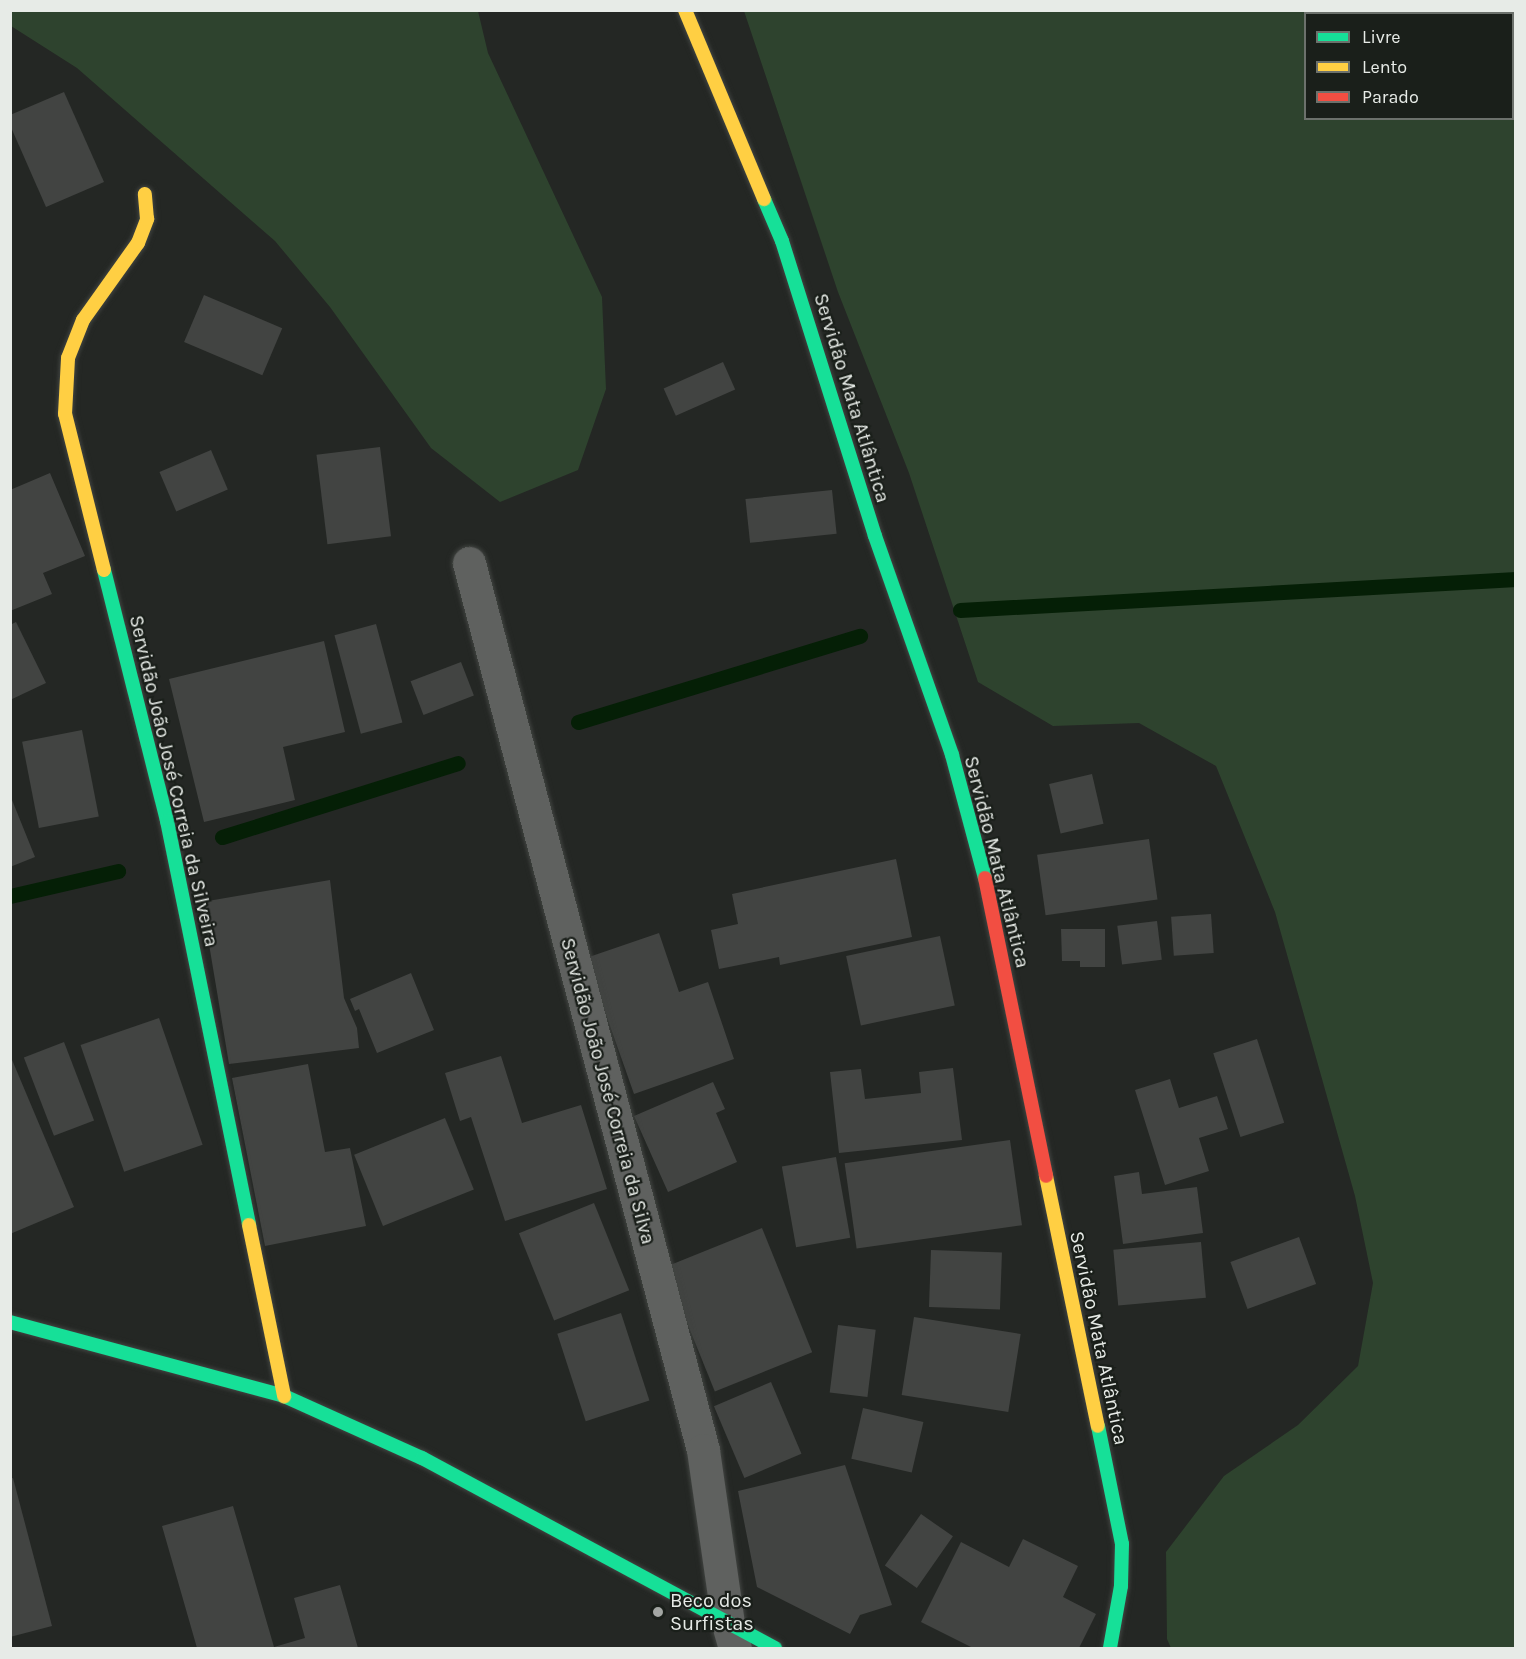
<!DOCTYPE html>
<html>
<head>
<meta charset="utf-8">
<style>
  body { margin:0 }
  #map { position:relative; width:1526px; height:1659px; overflow:hidden; background:#242724; font-family:Karla,sans-serif }
  div>[style] { position:absolute }
  .green>* { inset:0; background:#2e432e }
  .stream>* { height:15px; margin:-7.5px; padding:0 7.5px; transform-origin:7.5px; border-radius:7.5px; background:#051f06 }
  .building>* { inset:0; background:#424442; transform-origin:0 0 }
  .roads { filter:drop-shadow(0 0 2px #414441) drop-shadow(0 0 2px #414441) }
  .street>* { height:33px; margin:-16.5px; padding:0 16.5px; transform-origin:16.5px; border-radius:16.5px; background:#5f615f }
  .fast>* { height:14px; margin:-7px; padding:0 7px; transform-origin:7px; border-radius:7px; background:#16e098 }
  .slow>* { height:14px; margin:-7px; padding:0 7px; transform-origin:7px; border-radius:7px; background:#ffcf43 }
  .jam>* { height:14px; margin:-7px; padding:0 7px; transform-origin:7px; border-radius:7px; background:#f24e42 }
  .dots>* { width:16px; height:16px; translate:-50% -50%; box-sizing:border-box; border:3px solid #1a1f1a; border-radius:50% }
  span { translate:-50% -50%; white-space:nowrap; text-align:center; line-height:1.15; -webkit-text-stroke:4.5px #1a1f1a; paint-order:stroke }
  .street-label { font-size:20px; color:#e7ebe7 }
  .poi-label { font-size:20px; color:#e7ebe7 }
  .left { translate:0 -50%; text-align:left }
  .frame { position:absolute; inset:0; border:12px solid #e7ebe7; pointer-events:none }
  .legend { position:absolute; left:1304px; top:12px; width:210px; height:108px; box-sizing:border-box; background:#1a1f1a; border:2px solid #6c716c; margin:0; padding:8px 10px; list-style:none; font-size:18px; color:#e7ebe7 }
  .legend li { display:flex; align-items:center; gap:12px; height:30px }
  .legend b { width:30px; border:2px solid #6c716c }
</style>
</head>
<body>
<div id="map">
  <div class="green">
    <div style="clip-path:polygon(10px 11px,478px 11px,488px 53px,602px 297px,606px 389px,578px 470px,500px 502px,431px 448px,330px 307px,275px 241px,77px 68px,11px 26px)"></div>
    <div style="clip-path:polygon(evenodd,744px 11px,1515px 11px,1515px 1648px,1171px 1648px,1167px 1639px,1166px 1552px,1224px 1476px,1298px 1425px,1358px 1366px,1373px 1283px,1355px 1196px,1275px 912px,1216px 766px,1139px 723px,1053px 726px,978px 682px,909px 473px,838px 292px,744px 11px,1306px 14px,1512px 14px,1512px 118px,1306px 118px,1306px 14px)"></div>
  </div>
  <div class="stream">
    <div style="left:960px;top:610px;width:557px;rotate:-3.19deg"></div>
    <div style="left:578px;top:722px;width:295px;rotate:-17deg"></div>
    <div style="left:222px;top:837px;width:247px;rotate:-17.4deg"></div>
    <div style="left:10px;top:896px;width:111px;rotate:-13deg"></div>
  </div>
  <div class="building">
    <div style="clip-path:polygon(64px 92px,104px 182px,46px 207px,10px 125px,10px 115px)"></div>
    <div style="left:204px;top:295px;width:85px;height:51px;rotate:23deg"></div>
    <div style="left:723px;top:362px;width:30px;height:65px;rotate:66deg"></div>
    <div style="left:380px;top:447px;width:90px;height:64px;rotate:83deg"></div>
    <div style="left:211px;top:450px;width:43px;height:56px;rotate:67deg"></div>
    <div style="clip-path:polygon(50px 473px,85px 556px,43px 573px,52px 594px,10px 611px,10px 490px)"></div>
    <div style="left:832px;top:490px;width:44px;height:87px;rotate:84deg"></div>
    <div style="clip-path:polygon(16px 622px,46px 683px,10px 700px,10px 625px)"></div>
    <div style="left:376px;top:624px;width:102px;height:43px;rotate:75deg"></div>
    <div style="clip-path:polygon(324px 641px,345px 732px,283px 747px,295px 800px,204px 822px,169px 679px)"></div>
    <div style="left:461px;top:662px;width:36px;height:54px;rotate:69deg"></div>
    <div style="left:82px;top:730px;width:88px;height:61px;rotate:79deg"></div>
    <div style="left:1092px;top:774px;width:51px;height:44px;rotate:77deg"></div>
    <div style="clip-path:polygon(10px 795px,35px 857px,10px 867px)"></div>
    <div style="left:1149px;top:839px;width:61px;height:113px;rotate:82deg"></div>
    <div style="clip-path:polygon(896px 859px,912px 937px,780px 965px,779px 957px,719px 969px,711px 930px,738px 924px,732px 894px)"></div>
    <div style="clip-path:polygon(330px 880px,344px 998px,357px 1028px,359px 1048px,229px 1064px,202px 902px)"></div>
    <div style="left:1211px;top:914px;width:39px;height:40px;rotate:86deg"></div>
    <div style="left:1157px;top:921px;width:39px;height:40px;rotate:83deg"></div>
    <div style="clip-path:polygon(1061px 929px,1105px 929px,1105px 967px,1080px 967px,1080px 961px,1062px 961px)"></div>
    <div style="clip-path:polygon(659px 933px,679px 992px,708px 982px,734px 1059px,634px 1094px,586px 958px)"></div>
    <div style="left:940px;top:936px;width:71px;height:96px;rotate:78deg"></div>
    <div style="clip-path:polygon(411px 973px,434px 1030px,377px 1053px,359px 1009px,355px 1011px,350px 999px)"></div>
    <div style="left:159px;top:1018px;width:134px;height:83px;rotate:71deg"></div>
    <div style="left:1257px;top:1039px;width:88px;height:46px;rotate:72deg"></div>
    <div style="left:64px;top:1042px;width:84px;height:43px;rotate:69deg"></div>
    <div style="clip-path:polygon(10px 1055px,74px 1207px,10px 1234px)"></div>
    <div style="clip-path:polygon(501px 1056px,522px 1123px,581px 1105px,607px 1189px,505px 1221px,471px 1117px,460px 1121px,445px 1073px)"></div>
    <div style="clip-path:polygon(308px 1064px,325px 1152px,350px 1148px,366px 1226px,265px 1246px,232px 1078px)"></div>
    <div style="clip-path:polygon(953px 1068px,962px 1140px,839px 1153px,830px 1072px,861px 1069px,865px 1099px,921px 1093px,919px 1072px)"></div>
    <div style="clip-path:polygon(1170px 1079px,1179px 1108px,1217px 1096px,1228px 1129px,1199px 1138px,1209px 1171px,1165px 1185px,1135px 1090px)"></div>
    <div style="clip-path:polygon(713px 1082px,725px 1109px,716px 1113px,737px 1162px,668px 1192px,634px 1116px)"></div>
    <div style="left:445px;top:1118px;width:77px;height:98px;rotate:68deg"></div>
    <div style="left:1010px;top:1140px;width:86px;height:167px;rotate:82deg"></div>
    <div style="left:836px;top:1157px;width:82px;height:55px;rotate:80deg"></div>
    <div style="clip-path:polygon(1139px 1172px,1142px 1194px,1197px 1187px,1203px 1233px,1123px 1244px,1114px 1176px)"></div>
    <div style="left:594px;top:1203px;width:94px;height:81px;rotate:68deg"></div>
    <div style="left:762px;top:1228px;width:134px;height:105px;rotate:68deg"></div>
    <div style="left:1299px;top:1237px;width:50px;height:73px;rotate:70deg"></div>
    <div style="left:1201px;top:1242px;width:56px;height:88px;rotate:85deg"></div>
    <div style="left:931px;top:1250px;width:71px;height:57px;rotate:2deg"></div>
    <div style="left:621px;top:1313px;width:92px;height:67px;rotate:72deg"></div>
    <div style="left:914px;top:1317px;width:108px;height:79px;rotate:9deg"></div>
    <div style="left:838px;top:1325px;width:38px;height:68px;rotate:7deg"></div>
    <div style="left:771px;top:1382px;width:78px;height:62px;rotate:67deg"></div>
    <div style="left:863px;top:1408px;width:62px;height:52px;rotate:13deg"></div>
    <div style="clip-path:polygon(845px 1465px,892px 1605px,860px 1615px,850px 1634px,757px 1587px,738px 1491px)"></div>
    <div style="clip-path:polygon(13px 1478px,52px 1626px,10px 1637px,10px 1479px)"></div>
    <div style="clip-path:polygon(233px 1506px,274px 1647px,305px 1638px,294px 1598px,340px 1585px,358px 1648px,197px 1648px,162px 1526px)"></div>
    <div style="left:921px;top:1514px;width:39px;height:63px;rotate:35deg"></div>
    <div style="clip-path:polygon(1023px 1539px,1078px 1566px,1063px 1597px,1096px 1614px,1079px 1648px,973px 1648px,921px 1622px,961px 1542px,1009px 1567px)"></div>
  </div>
  <div class="roads">
    <div class="street">
      <div style="left:469px;top:563px;width:917px;rotate:75.22deg"></div>
      <div style="left:703px;top:1450px;width:176px;rotate:81.8deg"></div>
      <div style="left:728px;top:1624px;width:25px;rotate:74deg"></div>
    </div>
    <div class="fast">
      <div style="left:764px;top:199px;width:46px;rotate:66.8deg"></div>
      <div style="left:782px;top:241px;width:309px;rotate:72.5deg"></div>
      <div style="left:875px;top:536px;width:232px;rotate:70.6deg"></div>
      <div style="left:952px;top:755px;width:127px;rotate:75deg"></div>
      <div style="left:104px;top:570px;width:259px;rotate:75.9deg"></div>
      <div style="left:167px;top:821px;width:412px;rotate:78.5deg"></div>
      <div style="left:10px;top:1322px;width:284px;rotate:15.1deg"></div>
      <div style="left:284px;top:1396px;width:151px;rotate:24.2deg"></div>
      <div style="left:422px;top:1458px;width:401px;rotate:28.3deg"></div>
      <div style="left:1098px;top:1426px;width:120px;rotate:78.5deg"></div>
      <div style="left:1122px;top:1544px;width:42px;rotate:91.4deg"></div>
      <div style="left:1121px;top:1586px;width:63px;rotate:100.1deg"></div>
    </div>
    <div class="slow">
      <div style="left:685px;top:10px;width:205px;rotate:67.3deg"></div>
      <div style="left:104px;top:570px;width:161px;rotate:-104deg"></div>
      <div style="left:65px;top:414px;width:56px;rotate:-86.9deg"></div>
      <div style="left:68px;top:358px;width:41px;rotate:-68.5deg"></div>
      <div style="left:83px;top:320px;width:95px;rotate:-54.5deg"></div>
      <div style="left:138px;top:243px;width:26px;rotate:-69deg"></div>
      <div style="left:147px;top:219px;width:25px;rotate:-95deg"></div>
      <div style="left:1046px;top:1176px;width:255px;rotate:78.3deg"></div>
      <div style="left:249px;top:1225px;width:175px;rotate:78.4deg"></div>
    </div>
    <div class="jam">
      <div style="left:985px;top:878px;width:304px;rotate:78.4deg"></div>
    </div>
  </div>
  <div class="dots">
    <div style="left:658px;top:1612px;background:#a3a6a3"></div>
  </div>
  <div class="street-label">
    <span style="left:852px;top:398px;rotate:73deg">Servidão Mata Atlântica</span>
    <span style="left:174px;top:781px;rotate:77deg">Servidão João José Correia da Silveira</span>
    <span style="left:997px;top:862px;rotate:76deg">Servidão Mata Atlântica</span>
    <span style="left:608px;top:1091px;rotate:75deg">Servidão João José Correia da Silva</span>
    <span style="left:1099px;top:1338px;rotate:78deg">Servidão Mata Atlântica</span>
  </div>
  <div class="poi-label">
    <span class="left" style="left:670px;top:1612px">Beco dos<br>Surfistas</span>
  </div>
  <div class="frame"></div>
  <ul class="legend">
  <li><b style="height:8px;background:#16e098"></b>Livre</li>
  <li><b style="height:8px;background:#ffcf43"></b>Lento</li>
  <li><b style="height:8px;background:#f24e42"></b>Parado</li>
  </ul>
</div>
</body>
</html>
